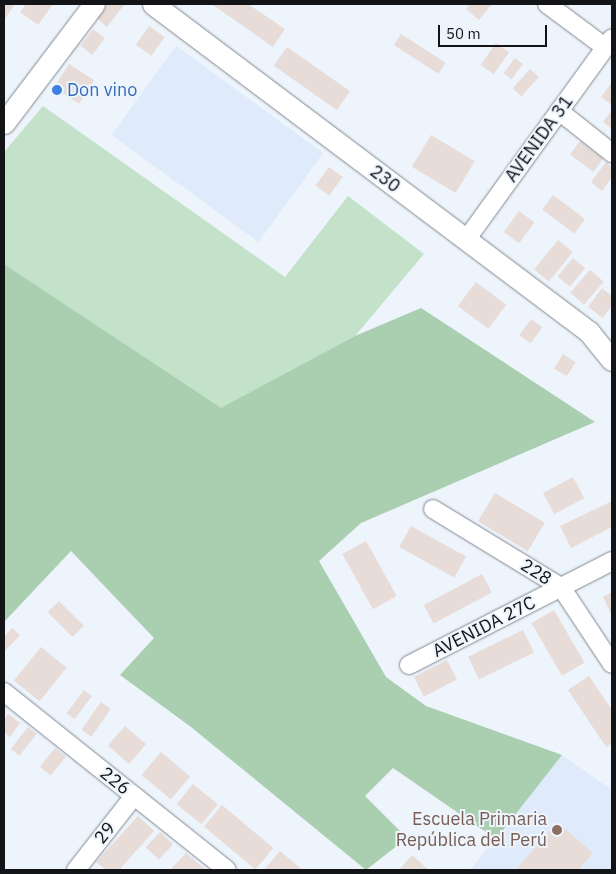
<!DOCTYPE html>
<html>
<head>
<meta charset="utf-8">
<style>
  body { margin:0 }
  #map { position:relative; width:616px; height:874px; overflow:hidden; background:#edf4fc; font-family:"IBM Plex Sans",sans-serif }
  div>[style] { position:absolute }
  .built>* { inset:0; background:#dfebfa; transform-origin:0 0 }
  .green>* { inset:0; background:#c4e1c9 }
  .forest>* { inset:0; background:#a9ceb0 }
  .building>* { inset:0; background:#e7dcd8; transform-origin:0 0 }
  .roads { filter:drop-shadow(0 0 1px #828890) drop-shadow(0 0 1px #828890) }
  .minor>* { height:18px; margin:-9px; padding:0 9px; transform-origin:9px; border-radius:9px; background:#fff }
  .tertiary>* { height:21px; margin:-10.5px; padding:0 10.5px; transform-origin:10.5px; border-radius:10.5px; background:#fff }
  .dots>* { width:14px; height:14px; translate:-50% -50%; box-sizing:border-box; border:2px solid #edf4fc; border-radius:50% }
  span { translate:-50% -50%; white-space:nowrap; text-align:center; line-height:1.15; -webkit-text-stroke:4px #edf4fc; paint-order:stroke }
  .shop-label { font-size:18px; color:#366cbe }
  .left { translate:0 -50%; text-align:left }
  .street-label { font-size:18px; color:#121417 }
  .education-label { font-size:18px; color:#785e54 }
  .right { translate:-100% -50%; text-align:right }
  .frame { position:absolute; inset:0; border:5px solid #121417; pointer-events:none }
  .scale { position:absolute; left:438px; top:25px; width:109px; height:22px; box-sizing:border-box; border:2px solid #121417; border-top:0; padding-left:6px; font-size:15px; line-height:18px; white-space:nowrap; color:#121417; -webkit-text-stroke:4px #edf4fc; paint-order:stroke }
</style>
</head>
<body>
<div id="map">
  <div class="built">
    <div style="left:176px;top:46px;width:182px;height:110px;rotate:36deg"></div>
    <div style="clip-path:polygon(562px 755px,612px 790px,612px 870px,470px 870px)"></div>
  </div>
  <div class="green">
    <div style="clip-path:polygon(43px 106px,285px 277px,348px 196px,424px 254px,355px 336px,221px 409px,4px 264px,4px 152px)"></div>
  </div>
  <div class="forest">
    <div style="clip-path:polygon(4px 264px,221px 408px,355px 336px,421px 308px,595px 422px,361px 523px,319px 561px,386px 677px,426px 706px,562px 755px,496px 839px,393px 768px,365px 796px,407px 838px,366px 870px,191px 727px,120px 675px,154px 638px,71px 551px,4px 622px)"></div>
  </div>
  <div class="building">
    <div style="clip-path:polygon(4px 4px,15px 4px,4px 20px)"></div>
    <div style="clip-path:polygon(26px 4px,53px 4px,38px 25px,20px 12px)"></div>
    <div style="clip-path:polygon(108px 4px,124px 5px,107px 27px,97px 18px)"></div>
    <div style="clip-path:polygon(248px 4px,285px 29px,273px 47px,213px 5px)"></div>
    <div style="clip-path:polygon(470px 4px,492px 4px,479px 20px,466px 9px)"></div>
    <div style="left:149px;top:26px;width:19px;height:23px;rotate:35deg"></div>
    <div style="left:93px;top:29px;width:15px;height:21px;rotate:37deg"></div>
    <div style="left:401px;top:34px;width:53px;height:13px;rotate:33deg"></div>
    <div style="left:496px;top:43px;width:16px;height:27px;rotate:35deg"></div>
    <div style="left:287px;top:47px;width:77px;height:23px;rotate:35deg"></div>
    <div style="left:515px;top:58px;width:10px;height:19px;rotate:37deg"></div>
    <div style="left:69px;top:64px;width:30px;height:28px;rotate:33deg"></div>
    <div style="left:530px;top:69px;width:12px;height:26px;rotate:42deg"></div>
    <div style="clip-path:polygon(612px 82px,612px 105px,601px 97px)"></div>
    <div style="clip-path:polygon(612px 110px,612px 129px,603px 122px)"></div>
    <div style="left:431px;top:135px;width:51px;height:37px;rotate:31deg"></div>
    <div style="left:580px;top:141px;width:29px;height:17px;rotate:36deg"></div>
    <div style="clip-path:polygon(606px 162px,612px 167px,612px 177px,602px 191px,591px 182px)"></div>
    <div style="left:329px;top:167px;width:17px;height:23px;rotate:36deg"></div>
    <div style="left:553px;top:195px;width:40px;height:18px;rotate:37deg"></div>
    <div style="left:519px;top:211px;width:19px;height:26px;rotate:36deg"></div>
    <div style="left:558px;top:240px;width:19px;height:38px;rotate:39deg"></div>
    <div style="left:573px;top:258px;width:16px;height:24px;rotate:40deg"></div>
    <div style="left:590px;top:270px;width:18px;height:30px;rotate:41deg"></div>
    <div style="left:476px;top:282px;width:38px;height:30px;rotate:37deg"></div>
    <div style="clip-path:polygon(602px 288px,612px 296px,612px 305px,603px 318px,588px 307px)"></div>
    <div style="left:531px;top:319px;width:14px;height:20px;rotate:36deg"></div>
    <div style="left:563px;top:354px;width:15px;height:17px;rotate:32deg"></div>
    <div style="left:573px;top:477px;width:24px;height:34px;rotate:62deg"></div>
    <div style="left:495px;top:493px;width:58px;height:33px;rotate:31deg"></div>
    <div style="clip-path:polygon(612px 501px,612px 527px,571px 548px,560px 526px)"></div>
    <div style="left:411px;top:526px;width:63px;height:24px;rotate:29deg"></div>
    <div style="left:366px;top:541px;width:63px;height:27px;rotate:61deg"></div>
    <div style="left:482px;top:574px;width:21px;height:66px;rotate:62deg"></div>
    <div style="clip-path:polygon(612px 592px,612px 616px,603px 597px)"></div>
    <div style="left:59px;top:601px;width:35px;height:16px;rotate:45deg"></div>
    <div style="left:554px;top:610px;width:61px;height:26px;rotate:60deg"></div>
    <div style="clip-path:polygon(12px 628px,20px 635px,4px 652px,4px 637px)"></div>
    <div style="left:523px;top:630px;width:25px;height:61px;rotate:64deg"></div>
    <div style="left:41px;top:647px;width:33px;height:43px;rotate:39deg"></div>
    <div style="left:447px;top:660px;width:22px;height:37px;rotate:63deg"></div>
    <div style="clip-path:polygon(589px 676px,612px 710px,612px 743px,606px 747px,568px 690px)"></div>
    <div style="left:84px;top:690px;width:10px;height:29px;rotate:37deg"></div>
    <div style="left:101px;top:702px;width:12px;height:34px;rotate:35deg"></div>
    <div style="clip-path:polygon(8px 714px,20px 723px,10px 737px,4px 732px,4px 720px)"></div>
    <div style="left:125px;top:726px;width:28px;height:26px;rotate:41deg"></div>
    <div style="left:28px;top:727px;width:11px;height:28px;rotate:38deg"></div>
    <div style="left:55px;top:748px;width:14px;height:24px;rotate:39deg"></div>
    <div style="left:161px;top:752px;width:38px;height:30px;rotate:40deg"></div>
    <div style="left:193px;top:784px;width:32px;height:26px;rotate:39deg"></div>
    <div style="left:222px;top:805px;width:67px;height:28px;rotate:40deg"></div>
    <div style="clip-path:polygon(138px 816px,154px 831px,119px 870px,106px 870px,96px 862px)"></div>
    <div style="clip-path:polygon(557px 822px,593px 853px,578px 870px,516px 870px)"></div>
    <div style="left:160px;top:832px;width:18px;height:21px;rotate:43deg"></div>
    <div style="clip-path:polygon(280px 851px,303px 870px,264px 870px)"></div>
    <div style="clip-path:polygon(186px 853px,206px 870px,170px 870px)"></div>
    <div style="clip-path:polygon(412px 855px,429px 870px,399px 870px)"></div>
  </div>
  <div class="roads">
    <div class="minor">
      <div style="left:547px;top:4px;width:72px;rotate:36.6deg"></div>
      <div style="left:559px;top:111px;width:68px;rotate:38.4deg"></div>
      <div style="left:466px;top:240px;width:249px;rotate:-54.1deg"></div>
      <div style="left:433px;top:509px;width:150px;rotate:31.4deg"></div>
      <div style="left:561px;top:587px;width:92px;rotate:56.5deg"></div>
      <div style="left:409px;top:665px;width:228px;rotate:-27.1deg"></div>
      <div style="left:4px;top:692px;width:285px;rotate:38.6deg"></div>
      <div style="left:76px;top:870px;width:94px;rotate:-51.9deg"></div>
    </div>
    <div class="tertiary">
      <div style="left:153px;top:4px;width:546px;rotate:36.95deg"></div>
      <div style="left:589px;top:332px;width:36px;rotate:51deg"></div>
      <div style="left:4px;top:123px;width:149px;rotate:-52.9deg"></div>
    </div>
  </div>
  <div class="dots">
    <div style="left:57px;top:90px;background:#3f7fe0"></div>
    <div style="left:557px;top:830px;background:#8d6e63"></div>
  </div>
  <div class="shop-label">
    <span class="left" style="left:67px;top:90px">Don vino</span>
  </div>
  <div class="street-label">
    <span style="left:539px;top:139px;rotate:-54deg">AVENIDA 31</span>
    <span style="left:385px;top:179px;rotate:37deg">230</span>
    <span style="left:536px;top:572px;rotate:32deg">228</span>
    <span style="left:484px;top:627px;rotate:-27deg">AVENIDA 27C</span>
    <span style="left:115px;top:781px;rotate:39deg">226</span>
    <span style="left:105px;top:833px;rotate:-52deg">29</span>
  </div>
  <div class="education-label">
    <span class="right" style="left:547px;top:830px">Escuela Primaria<br>República del Perú</span>
  </div>
  <div class="frame"></div>
  <div class="scale">50 m</div>
</div>
</body>
</html>
